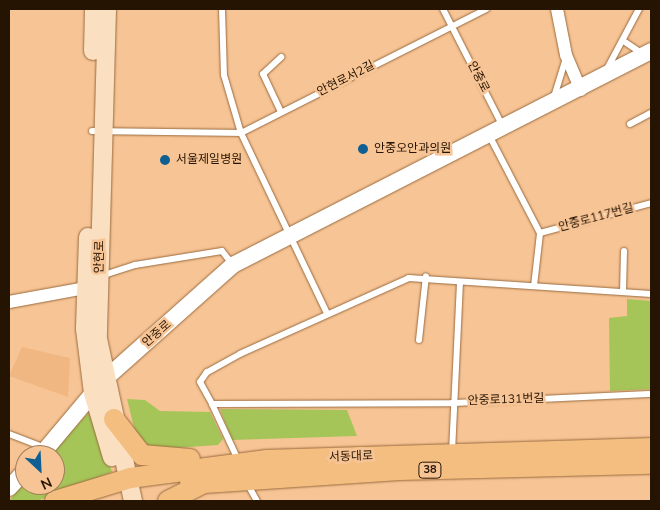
<!DOCTYPE html>
<html>
<head>
<meta charset="utf-8">
<style>
  body { margin:0 }
  #map { position:relative; width:660px; height:510px; overflow:hidden; background:#f7c495; font-family:"Nunito Sans","Noto Sans KR",sans-serif }
  div>[style] { position:absolute }
  .built>* { inset:0; background:#f0b782 }
  .green>* { inset:0; background:#a5c558 }
  .roads { filter:drop-shadow(0 0 1px #9a6b3e) drop-shadow(0 0 1px #9a6b3e) }
  .service>* { height:6px; margin:-3px; padding:0 3px; transform-origin:3px; border-radius:3px; background:#fff }
  .minor>* { height:12px; margin:-6px; padding:0 6px; transform-origin:6px; border-radius:6px; background:#fff }
  .tertiary>* { height:16px; margin:-8px; padding:0 8px; transform-origin:8px; border-radius:8px; background:#fff }
  .secondary>* { height:18px; margin:-9px; padding:0 9px; transform-origin:9px; border-radius:9px; background:#fadfc0 }
  .primary>* { height:20px; margin:-10px; padding:0 10px; transform-origin:10px; border-radius:10px; background:#f4be80 }
  .dots>* { width:14px; height:14px; translate:-50% -50%; box-sizing:border-box; border:2px solid #f7c495; border-radius:50% }
  span { translate:-50% -50%; white-space:nowrap; text-align:center; line-height:1.15; -webkit-text-stroke:5px #f7c495; paint-order:stroke }
  .shield-label span { padding:1px 4px; background:#f7c495; border:1px solid; border-radius:4px; -webkit-text-stroke-width:0 }
  .shield-label { font-size:11px; color:#261402; font-weight:700 }
  .street-label { font-size:12px; color:#261402 }
  .poi-label { font-size:12px; color:#261402 }
  .left { translate:0 -50%; text-align:left }
  .frame { position:absolute; inset:0; border:10px solid #261402; pointer-events:none }
  .north { position:absolute; left:15px; top:445px; width:50px; height:50px; box-sizing:border-box; background:#f7c495; border:1px solid #a37e5a; border-radius:50%; rotate:155deg; font-size:14px; font-weight:700; line-height:20px; text-align:center; color:#261402 }
  .north::after { content:''; display:block; margin:auto; width:18px; height:22px; background:#0f5f92; clip-path:polygon(50% 0,100% 100%,50% 72%,0 100%) }
</style>
</head>
<body>
<div id="map">
  <div class="built">
    <div style="clip-path:polygon(22px 347px,70px 358px,68px 397px,9px 376px)"></div>
  </div>
  <div class="green">
    <div style="clip-path:polygon(627px 299px,651px 301px,651px 389px,610px 391px,609px 318px,627px 316px)"></div>
    <div style="clip-path:polygon(127px 399px,145px 400px,160px 411px,210px 412px,223px 439px,218px 445px,159px 449px,146px 445px,137px 440px)"></div>
    <div style="clip-path:polygon(220px 409px,347px 410px,357px 436px,232px 440px)"></div>
    <div style="clip-path:polygon(91px 410px,112px 472px,37px 501px,9px 501px,25px 480px,25px 485px,55px 485px,55px 455px,50px 455px)"></div>
  </div>
  <div class="roads">
    <div class="service">
      <div style="left:222px;top:9px;width:66px;rotate:88.3deg"></div>
      <div style="left:224px;top:75px;width:60px;rotate:73.7deg"></div>
      <div style="left:241px;top:133px;width:199px;rotate:64.5deg"></div>
      <div style="left:443px;top:9px;width:130px;rotate:63deg"></div>
      <div style="left:625px;top:42px;width:22px;rotate:34deg"></div>
      <div style="left:608px;top:67px;width:66px;rotate:-61.9deg"></div>
      <div style="left:554px;top:97px;width:41px;rotate:-72.9deg"></div>
      <div style="left:281px;top:112px;width:42px;rotate:-115.3deg"></div>
      <div style="left:263px;top:74px;width:25px;rotate:-43deg"></div>
      <div style="left:630px;top:124px;width:24px;rotate:-28deg"></div>
      <div style="left:92px;top:131px;width:149px;rotate:0.8deg"></div>
      <div style="left:241px;top:133px;width:275px;rotate:-26.8deg"></div>
      <div style="left:490px;top:137px;width:108px;rotate:62.5deg"></div>
      <div style="left:540px;top:233px;width:115px;rotate:-15.1deg"></div>
      <div style="left:101px;top:276px;width:36px;rotate:-18deg"></div>
      <div style="left:135px;top:265px;width:88px;rotate:-9.1deg"></div>
      <div style="left:222px;top:251px;width:18px;rotate:52deg"></div>
      <div style="left:534px;top:286px;width:53px;rotate:-83.5deg"></div>
      <div style="left:623px;top:292px;width:41px;rotate:-88.6deg"></div>
      <div style="left:651px;top:294px;width:243px;rotate:-176.2deg"></div>
      <div style="left:409px;top:278px;width:185px;rotate:155.8deg"></div>
      <div style="left:240px;top:354px;width:38px;rotate:151deg"></div>
      <div style="left:207px;top:372px;width:12px;rotate:125deg"></div>
      <div style="left:200px;top:382px;width:25px;rotate:61deg"></div>
      <div style="left:212px;top:404px;width:240px;rotate:-0.2deg"></div>
      <div style="left:452px;top:403px;width:199px;rotate:-2.6deg"></div>
      <div style="left:419px;top:340px;width:64px;rotate:-83.8deg"></div>
      <div style="left:212px;top:404px;width:64px;rotate:65deg"></div>
      <div style="left:9px;top:434px;width:39px;rotate:21deg"></div>
      <div style="left:452px;top:452px;width:170px;rotate:-87.3deg"></div>
      <div style="left:247px;top:483px;width:21px;rotate:61deg"></div>
    </div>
    <div class="minor">
      <div style="left:557px;top:9px;width:47px;rotate:78.9deg"></div>
      <div style="left:566px;top:55px;width:38px;rotate:67deg"></div>
      <div style="left:9px;top:302px;width:77px;rotate:-10.4deg"></div>
    </div>
    <div class="tertiary">
      <div style="left:41px;top:455px;width:98px;rotate:-50deg"></div>
      <div style="left:104px;top:380px;width:173px;rotate:-41.7deg"></div>
      <div style="left:233px;top:265px;width:470px;rotate:-27.1deg"></div>
      <div style="left:9px;top:488px;width:23px;rotate:-47deg"></div>
    </div>
    <div class="secondary">
      <div style="left:107px;top:9px;width:330px;rotate:91.6deg"></div>
      <div style="left:98px;top:339px;width:166px;rotate:77.8deg"></div>
      <div style="left:93px;top:51px;width:42px;rotate:-88.6deg"></div>
      <div style="left:88px;top:237px;width:92px;rotate:91.9deg"></div>
      <div style="left:85px;top:329px;width:64px;rotate:82.9deg"></div>
      <div style="left:93px;top:393px;width:67px;rotate:73.5deg"></div>
    </div>
    <div class="primary">
      <div style="left:114px;top:419px;width:46px;rotate:52.1deg"></div>
      <div style="left:142px;top:455px;width:48px;rotate:4.8deg"></div>
      <div style="left:190px;top:484px;width:210px;rotate:-3.8deg"></div>
      <div style="left:400px;top:470px;width:251px;rotate:-1.4deg"></div>
      <div style="left:55px;top:501px;width:78px;rotate:-17deg"></div>
      <div style="left:130px;top:478px;width:138px;rotate:-7.5deg"></div>
      <div style="left:267px;top:460px;width:384px;rotate:-1.8deg"></div>
      <div style="left:168px;top:501px;width:40px;rotate:-26.6deg"></div>
    </div>
  </div>
  <div class="dots">
    <div style="left:363px;top:149px;background:#0f5f92"></div>
    <div style="left:165px;top:160px;background:#0f5f92"></div>
  </div>
  <div class="shield-label">
    <span style="left:430px;top:470px">38</span>
  </div>
  <div class="street-label">
    <span style="left:478px;top:77px;rotate:63deg">안중로</span>
    <span style="left:346px;top:79px;rotate:-27deg">안현로서2길</span>
    <span style="left:596px;top:218px;rotate:-15deg">안중로117번길</span>
    <span style="left:100px;top:257px;rotate:-89deg">안현로</span>
    <span style="left:157px;top:334px;rotate:-41deg">안중로</span>
    <span style="left:506px;top:400px;rotate:-2deg">안중로131번길</span>
    <span style="left:351px;top:457px;rotate:-2deg">서동대로</span>
  </div>
  <div class="poi-label">
    <span class="left" style="left:374px;top:149px">안중오안과의원</span>
    <span class="left" style="left:176px;top:160px">서울제일병원</span>
  </div>
  <div class="frame"></div>
  <div class="north">N</div>
</div>
</body>
</html>
